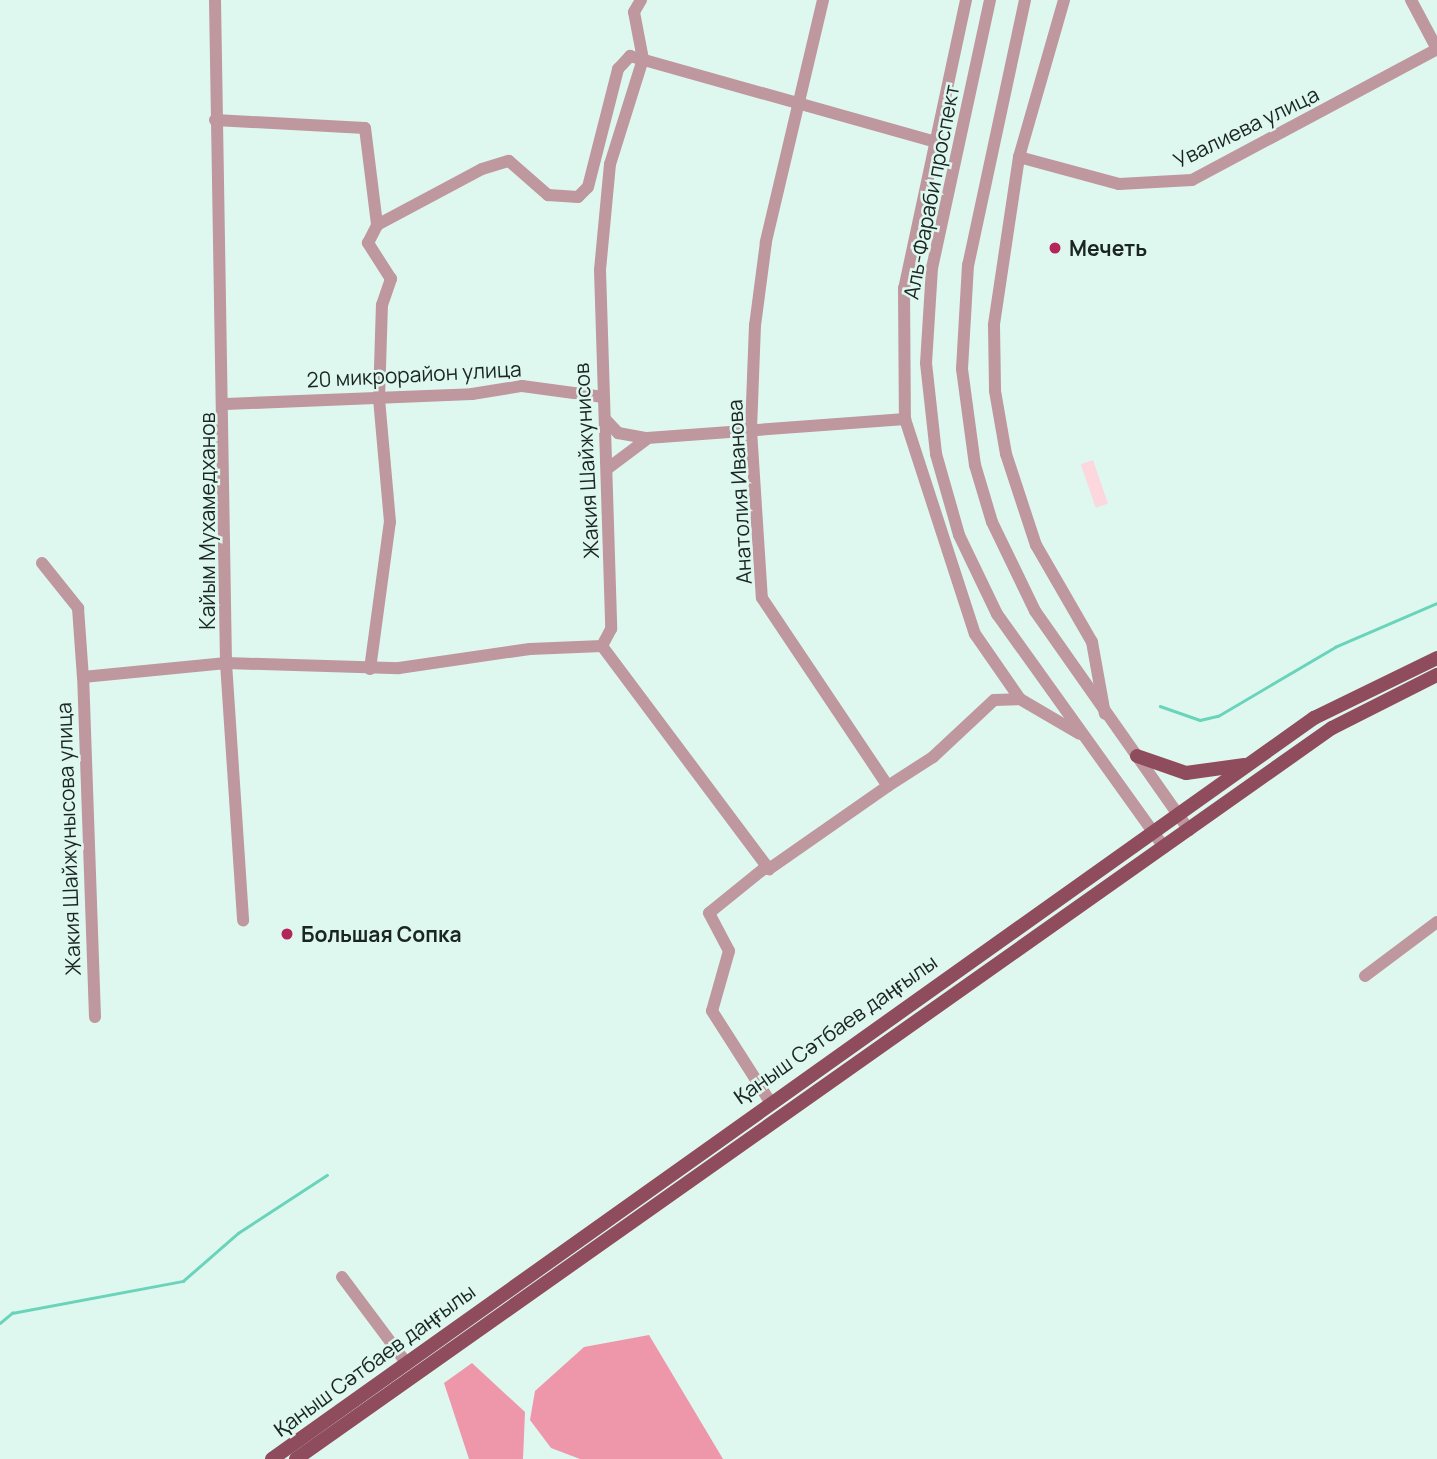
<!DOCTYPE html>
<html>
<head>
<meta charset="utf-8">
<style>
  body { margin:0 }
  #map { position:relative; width:1437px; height:1459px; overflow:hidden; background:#def8f0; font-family:Manrope,sans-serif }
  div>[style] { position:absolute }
  .green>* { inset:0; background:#fdd7de; transform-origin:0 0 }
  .forest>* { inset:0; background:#ee97ab }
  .stream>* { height:2.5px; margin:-1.25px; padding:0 1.25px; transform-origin:1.25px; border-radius:1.25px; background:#69d4b9 }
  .minor>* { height:12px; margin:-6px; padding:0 6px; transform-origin:6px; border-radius:6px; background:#bf979f }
  .major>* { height:14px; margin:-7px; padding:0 7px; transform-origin:7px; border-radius:7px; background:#8e4c5c }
  .dots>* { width:19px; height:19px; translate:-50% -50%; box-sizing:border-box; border:4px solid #def8f0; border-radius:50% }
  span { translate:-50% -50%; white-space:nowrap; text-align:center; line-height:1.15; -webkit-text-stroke:5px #def8f0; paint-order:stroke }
  .street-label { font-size:21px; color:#1b2522 }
  .poi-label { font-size:21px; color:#1b2522; font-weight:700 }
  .left { translate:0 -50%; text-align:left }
</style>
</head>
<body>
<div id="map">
  <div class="green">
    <div style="left:1093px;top:460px;width:46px;height:13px;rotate:71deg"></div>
  </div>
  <div class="forest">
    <div style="clip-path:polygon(649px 1335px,723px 1459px,580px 1459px,551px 1448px,530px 1420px,535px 1391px,584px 1347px)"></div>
    <div style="clip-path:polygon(472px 1363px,525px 1412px,523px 1459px,469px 1459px,444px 1383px)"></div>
  </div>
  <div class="stream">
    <div style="left:1160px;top:706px;width:42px;rotate:19.3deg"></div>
    <div style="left:1200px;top:720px;width:18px;rotate:-13deg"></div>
    <div style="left:1218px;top:716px;width:136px;rotate:-30.5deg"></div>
    <div style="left:1335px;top:647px;width:111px;rotate:-23.3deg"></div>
    <div style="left:0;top:1323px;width:16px;rotate:-40deg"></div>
    <div style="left:12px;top:1313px;width:174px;rotate:-10.6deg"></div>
    <div style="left:183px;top:1281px;width:73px;rotate:-41.1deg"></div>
    <div style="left:238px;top:1233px;width:106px;rotate:-33.1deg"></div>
  </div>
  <div class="minor">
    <div style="left:215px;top:0;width:663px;rotate:89.05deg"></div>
    <div style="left:226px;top:663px;width:258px;rotate:86.2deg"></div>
    <div style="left:641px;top:0;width:14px;rotate:120deg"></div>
    <div style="left:634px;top:12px;width:48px;rotate:79.2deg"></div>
    <div style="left:643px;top:59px;width:110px;rotate:107.4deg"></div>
    <div style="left:610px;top:164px;width:106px;rotate:95.4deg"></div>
    <div style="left:600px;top:270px;width:359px;rotate:88.2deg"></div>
    <div style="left:611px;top:629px;width:19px;rotate:118deg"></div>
    <div style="left:602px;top:646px;width:279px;rotate:53.2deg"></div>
    <div style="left:769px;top:869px;width:145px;rotate:-34.9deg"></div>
    <div style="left:823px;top:0;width:249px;rotate:103.3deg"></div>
    <div style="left:766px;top:242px;width:84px;rotate:97.5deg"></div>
    <div style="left:755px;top:325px;width:105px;rotate:92.2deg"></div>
    <div style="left:751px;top:430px;width:168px;rotate:86.3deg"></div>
    <div style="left:762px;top:598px;width:226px;rotate:56.2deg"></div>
    <div style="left:888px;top:786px;width:54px;rotate:-32.8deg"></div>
    <div style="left:933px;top:757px;width:83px;rotate:-43.1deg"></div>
    <div style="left:994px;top:700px;width:26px;rotate:-2deg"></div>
    <div style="left:966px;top:0;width:295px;rotate:102.1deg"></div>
    <div style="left:904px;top:288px;width:131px;rotate:89.6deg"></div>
    <div style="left:905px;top:419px;width:226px;rotate:72deg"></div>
    <div style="left:975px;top:634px;width:79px;rotate:55.3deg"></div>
    <div style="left:1020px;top:699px;width:69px;rotate:30.3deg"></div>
    <div style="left:990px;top:0;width:274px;rotate:102.2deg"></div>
    <div style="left:932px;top:268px;width:95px;rotate:93.6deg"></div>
    <div style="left:926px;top:363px;width:92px;rotate:83.7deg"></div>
    <div style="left:936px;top:454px;width:84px;rotate:74.1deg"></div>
    <div style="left:959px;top:535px;width:88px;rotate:64.3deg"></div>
    <div style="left:997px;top:614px;width:287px;rotate:54.4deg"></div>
    <div style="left:1025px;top:0;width:271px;rotate:102.1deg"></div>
    <div style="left:968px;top:265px;width:104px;rotate:93.3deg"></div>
    <div style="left:962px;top:369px;width:97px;rotate:82.3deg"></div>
    <div style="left:975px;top:465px;width:59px;rotate:73.4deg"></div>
    <div style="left:992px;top:522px;width:99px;rotate:64.2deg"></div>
    <div style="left:1035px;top:611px;width:268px;rotate:54.9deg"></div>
    <div style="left:1064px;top:0;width:163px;rotate:106deg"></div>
    <div style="left:1019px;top:157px;width:170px;rotate:98.5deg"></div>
    <div style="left:994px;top:325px;width:66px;rotate:89.1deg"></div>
    <div style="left:995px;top:391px;width:64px;rotate:80.1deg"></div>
    <div style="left:1006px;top:454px;width:96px;rotate:71.8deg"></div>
    <div style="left:1036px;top:545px;width:112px;rotate:60deg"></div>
    <div style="left:1092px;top:642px;width:73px;rotate:79.8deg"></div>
    <div style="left:1411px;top:0;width:55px;rotate:62deg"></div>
    <div style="left:215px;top:120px;width:150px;rotate:3.1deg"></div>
    <div style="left:365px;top:128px;width:98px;rotate:82.9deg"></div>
    <div style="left:1019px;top:157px;width:104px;rotate:15.1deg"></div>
    <div style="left:1119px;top:184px;width:73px;rotate:-3.1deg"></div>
    <div style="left:1192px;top:180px;width:278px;rotate:-28.1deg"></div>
    <div style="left:226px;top:404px;width:246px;rotate:-2.3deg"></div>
    <div style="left:472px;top:394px;width:51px;rotate:-9.1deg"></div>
    <div style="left:522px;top:386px;width:82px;rotate:7.7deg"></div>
    <div style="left:606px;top:420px;width:18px;rotate:47deg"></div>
    <div style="left:618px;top:433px;width:29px;rotate:10deg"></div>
    <div style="left:647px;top:438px;width:259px;rotate:-4.2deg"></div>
    <div style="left:607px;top:469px;width:50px;rotate:-36.9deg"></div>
    <div style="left:42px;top:563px;width:58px;rotate:51.3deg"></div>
    <div style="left:78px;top:608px;width:69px;rotate:85.9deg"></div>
    <div style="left:370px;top:669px;width:148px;rotate:-82.3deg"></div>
    <div style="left:390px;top:522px;width:123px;rotate:-95.1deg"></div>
    <div style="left:379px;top:399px;width:94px;rotate:-88.2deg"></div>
    <div style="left:382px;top:305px;width:28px;rotate:-71deg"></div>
    <div style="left:391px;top:279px;width:43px;rotate:-122.6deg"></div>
    <div style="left:368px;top:243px;width:20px;rotate:-63deg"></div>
    <div style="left:377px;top:225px;width:119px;rotate:-28.1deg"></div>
    <div style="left:482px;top:169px;width:28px;rotate:-17deg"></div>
    <div style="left:509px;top:161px;width:52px;rotate:41.1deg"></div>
    <div style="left:548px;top:195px;width:30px;rotate:4deg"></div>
    <div style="left:578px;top:197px;width:14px;rotate:-45deg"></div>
    <div style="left:588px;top:187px;width:122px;rotate:-75.7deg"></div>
    <div style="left:618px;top:69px;width:18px;rotate:-47deg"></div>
    <div style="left:630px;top:56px;width:315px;rotate:15.7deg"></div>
    <div style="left:766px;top:867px;width:73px;rotate:141.1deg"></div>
    <div style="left:709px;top:913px;width:43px;rotate:62.2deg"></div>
    <div style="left:729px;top:951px;width:62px;rotate:105.8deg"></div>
    <div style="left:712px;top:1011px;width:106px;rotate:57.4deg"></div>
    <div style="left:1365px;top:976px;width:90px;rotate:-36.9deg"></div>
    <div style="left:95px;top:1017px;width:340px;rotate:-92deg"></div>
    <div style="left:83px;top:677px;width:144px;rotate:-5.6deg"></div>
    <div style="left:226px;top:663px;width:173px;rotate:1.7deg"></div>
    <div style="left:399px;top:668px;width:132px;rotate:-8.3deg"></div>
    <div style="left:530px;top:649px;width:72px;rotate:-2.4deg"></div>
    <div style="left:342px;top:1277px;width:109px;rotate:53.2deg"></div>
  </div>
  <div class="major">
    <div style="left:1137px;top:756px;width:52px;rotate:19.1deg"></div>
    <div style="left:1186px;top:773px;width:59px;rotate:-7.9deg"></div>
    <div style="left:272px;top:1459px;width:1279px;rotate:-35.42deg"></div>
    <div style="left:1314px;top:718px;width:137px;rotate:-26deg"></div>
    <div style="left:296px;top:1459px;width:1268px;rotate:-35.21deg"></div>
    <div style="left:1332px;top:728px;width:118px;rotate:-26.8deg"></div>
  </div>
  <div class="dots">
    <div style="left:1055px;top:248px;background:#b42659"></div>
    <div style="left:287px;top:934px;background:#b42659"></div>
  </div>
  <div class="street-label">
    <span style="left:1246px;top:127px;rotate:-26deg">Увалиева улица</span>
    <span style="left:931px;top:192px;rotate:-79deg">Аль-Фараби проспект</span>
    <span style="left:414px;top:374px;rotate:-3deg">20 микрорайон улица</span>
    <span style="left:586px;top:461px;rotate:-93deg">Жакия Шайжунисов</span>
    <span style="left:739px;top:492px;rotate:-93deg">Анатолия Иванова</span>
    <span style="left:207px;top:521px;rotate:-90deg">Кайым Мухамедханов</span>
    <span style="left:68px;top:839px;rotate:-92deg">Жакия Шайжунысова улица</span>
    <span style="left:835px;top:1029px;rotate:-35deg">Қаныш Сәтбаев даңғылы</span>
    <span style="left:374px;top:1360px;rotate:-36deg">Қаныш Сәтбаев даңғылы</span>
  </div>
  <div class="poi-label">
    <span class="left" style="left:1069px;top:248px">Мечеть</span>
    <span class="left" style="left:301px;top:934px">Большая Сопка</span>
  </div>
</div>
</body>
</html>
